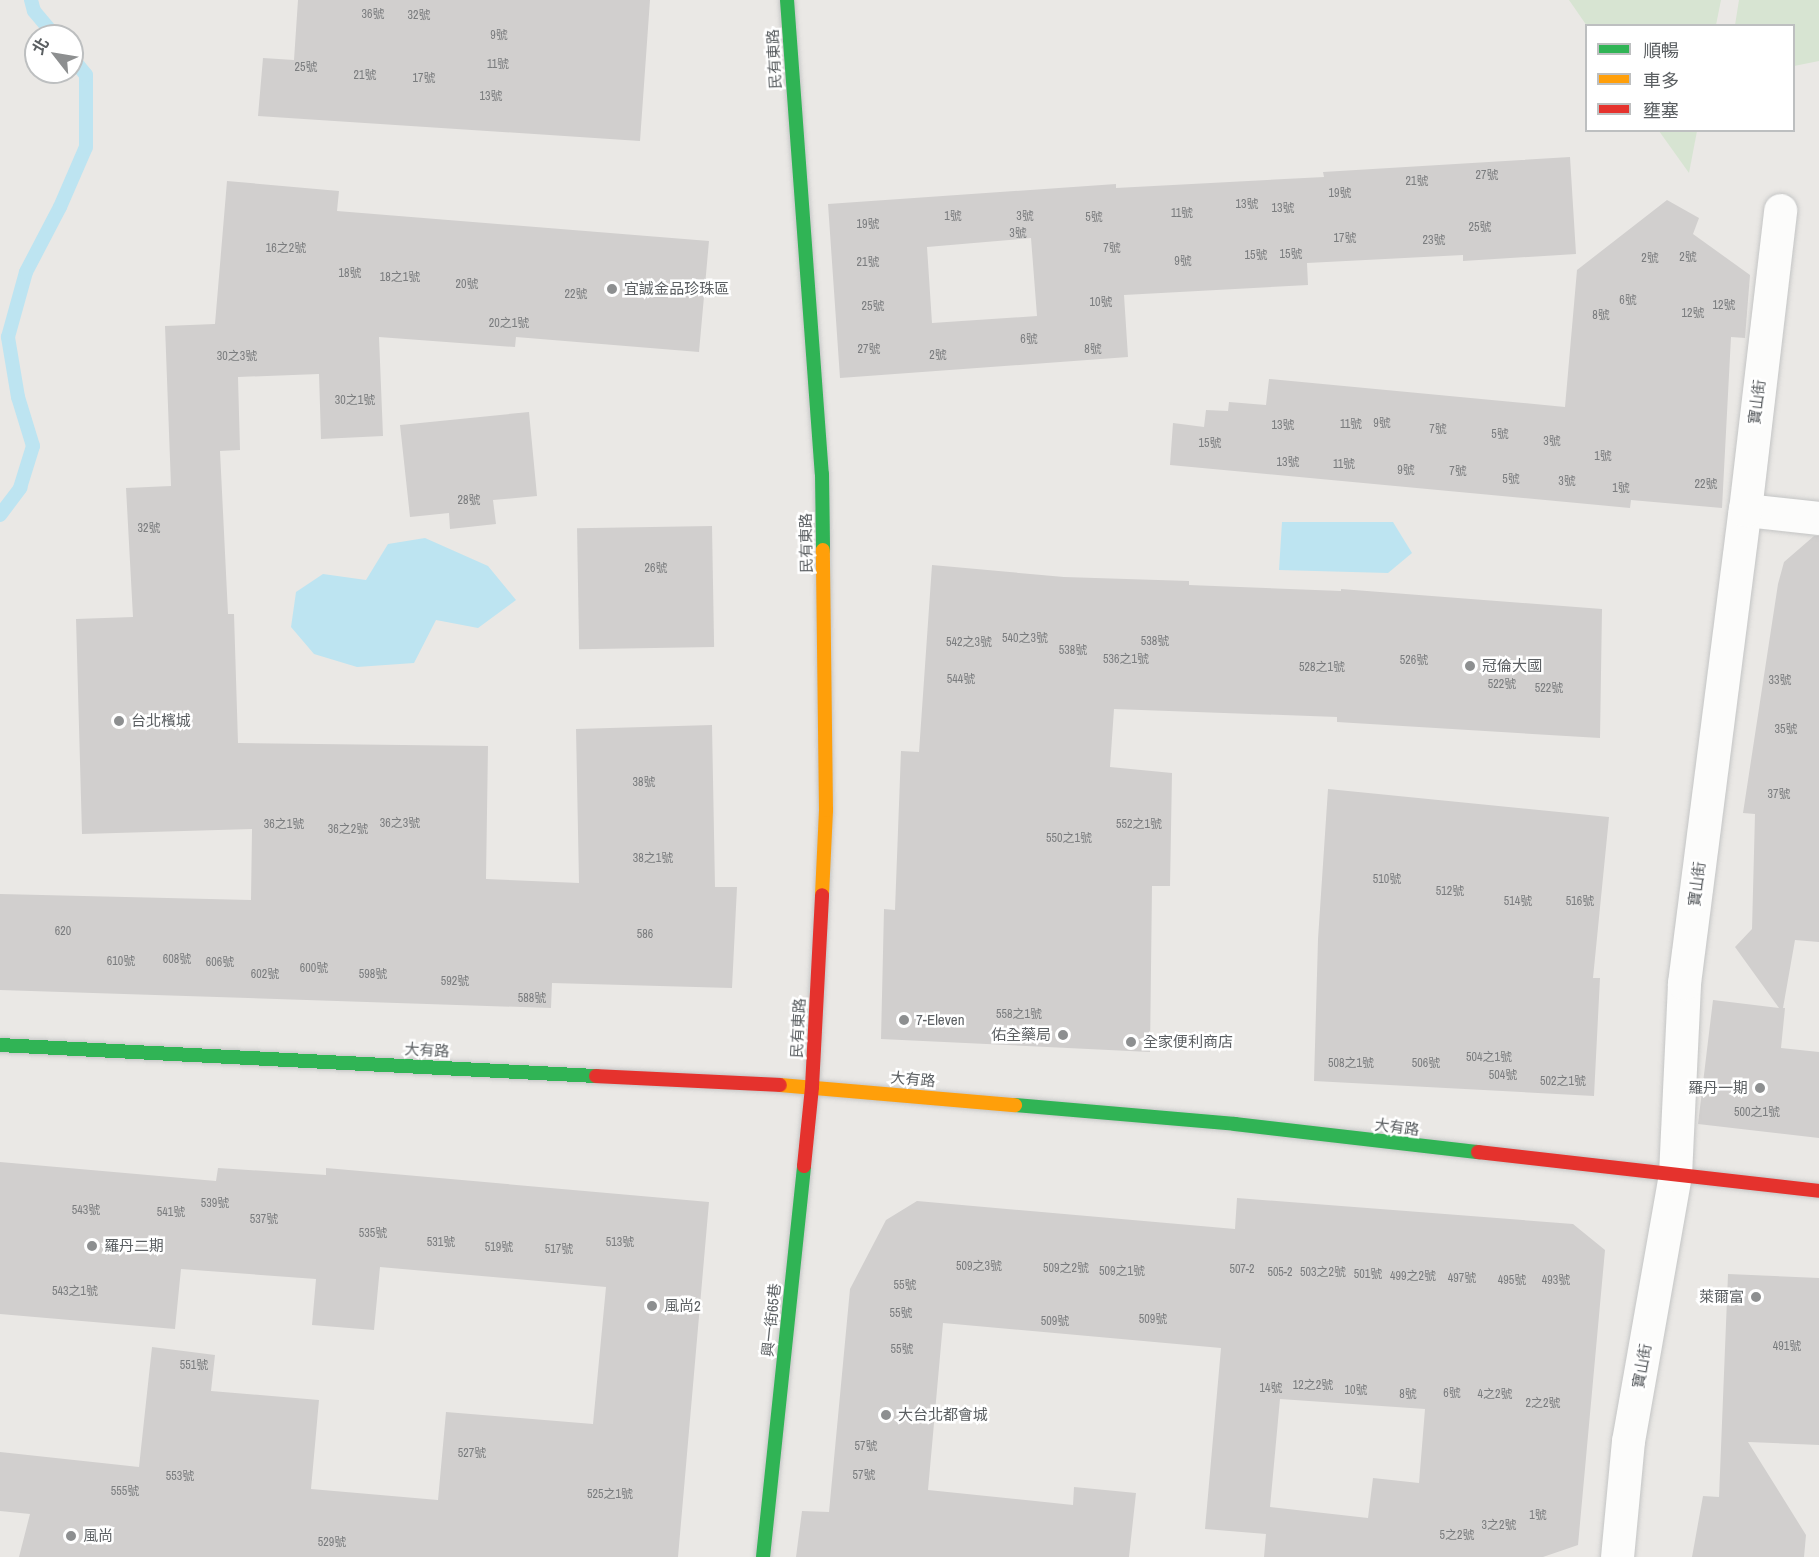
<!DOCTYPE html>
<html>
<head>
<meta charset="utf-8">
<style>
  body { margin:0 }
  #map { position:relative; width:1819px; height:1557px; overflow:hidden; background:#eae8e5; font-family:"Archivo Narrow","Noto Sans TC",sans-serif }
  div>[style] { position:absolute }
  .green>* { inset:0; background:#d7e4d2 }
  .water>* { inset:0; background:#bde4f1 }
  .stream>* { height:14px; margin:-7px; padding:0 7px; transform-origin:7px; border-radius:7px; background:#bde4f1 }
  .building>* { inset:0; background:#d1cfce; transform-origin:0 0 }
  .roads { filter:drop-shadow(0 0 2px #c4c5c5) drop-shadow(0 0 2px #c4c5c5) }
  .street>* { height:33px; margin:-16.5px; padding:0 16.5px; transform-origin:16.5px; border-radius:16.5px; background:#fcfcfb }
  .fast>* { height:14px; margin:-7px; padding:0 7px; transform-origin:7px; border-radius:7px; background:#30b455 }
  .slow>* { height:14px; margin:-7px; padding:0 7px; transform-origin:7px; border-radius:7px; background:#ff9f0a }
  .jam>* { height:14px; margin:-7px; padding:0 7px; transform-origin:7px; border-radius:7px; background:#e5322d }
  .dots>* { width:16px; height:16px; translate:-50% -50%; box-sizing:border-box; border:3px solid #fff; border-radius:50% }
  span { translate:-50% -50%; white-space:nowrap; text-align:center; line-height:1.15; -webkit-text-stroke:5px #fff; paint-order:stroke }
  .number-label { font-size:12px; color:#7a7c7e }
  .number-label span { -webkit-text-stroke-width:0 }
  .street-label { font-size:15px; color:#5b5f62 }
  .poi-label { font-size:15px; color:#5b5f62 }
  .left { translate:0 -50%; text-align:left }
  .right { translate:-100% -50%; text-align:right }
  .legend { position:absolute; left:1585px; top:24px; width:210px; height:108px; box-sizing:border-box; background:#fff; border:2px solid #bdbfc0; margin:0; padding:8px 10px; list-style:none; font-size:18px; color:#5b5f62 }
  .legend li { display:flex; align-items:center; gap:12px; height:30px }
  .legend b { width:30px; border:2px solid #bdbfc0 }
  .north { position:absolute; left:24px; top:24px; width:60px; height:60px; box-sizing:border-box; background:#fff; border:2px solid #bdbfc0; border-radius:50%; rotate:301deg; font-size:16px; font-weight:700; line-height:24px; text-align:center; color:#5b5f62 }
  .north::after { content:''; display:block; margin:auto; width:21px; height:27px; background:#8d8f90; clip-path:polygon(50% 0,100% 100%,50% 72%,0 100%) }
</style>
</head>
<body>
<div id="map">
  <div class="green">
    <div style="clip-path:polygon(1569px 0,1721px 0,1716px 25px,1587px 26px)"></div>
    <div style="clip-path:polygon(1739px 0,1819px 0,1819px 61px,1794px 66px,1794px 26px,1735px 25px)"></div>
    <div style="clip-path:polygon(1659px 131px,1697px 131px,1689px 173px)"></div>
  </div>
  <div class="water">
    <div style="clip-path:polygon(1282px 522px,1393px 522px,1412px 553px,1388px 573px,1279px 570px)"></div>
    <div style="clip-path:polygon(425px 538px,488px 566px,516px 600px,478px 628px,436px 620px,414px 663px,357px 667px,314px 654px,291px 627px,296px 592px,323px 574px,366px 580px,388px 544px)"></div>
  </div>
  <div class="stream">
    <div style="left:31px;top:0;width:11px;rotate:75deg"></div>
    <div style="left:34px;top:11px;width:33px;rotate:50deg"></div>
    <div style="left:0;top:515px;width:34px;rotate:-53deg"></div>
    <div style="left:20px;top:488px;width:44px;rotate:-72.8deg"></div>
    <div style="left:33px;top:446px;width:51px;rotate:-107deg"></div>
    <div style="left:18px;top:397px;width:61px;rotate:-99.5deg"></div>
    <div style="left:8px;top:337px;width:67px;rotate:-74.5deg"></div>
    <div style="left:26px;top:272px;width:73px;rotate:-62.4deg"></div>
    <div style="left:60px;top:207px;width:65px;rotate:-66.6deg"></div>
    <div style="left:86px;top:147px;width:72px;rotate:-90deg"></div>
    <div style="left:86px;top:75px;width:22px;rotate:-129deg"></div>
  </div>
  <div class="building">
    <div style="clip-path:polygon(298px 0,650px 0,640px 141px,258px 116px,263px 58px,294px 60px)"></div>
    <div style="clip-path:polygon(evenodd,1570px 157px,1576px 254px,1463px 261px,1463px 255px,1307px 263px,1308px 285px,1124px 295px,1128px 357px,840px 378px,828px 204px,1116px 184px,1116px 188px,1324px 177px,1323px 172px,1570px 157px,1031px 238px,1037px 316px,932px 323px,927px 247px,1031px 238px)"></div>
    <div style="clip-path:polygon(227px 181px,339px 191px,337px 211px,709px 241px,699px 352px,516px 337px,515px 347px,379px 337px,383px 436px,321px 439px,319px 374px,238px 377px,240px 450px,220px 451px,228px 614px,234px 614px,238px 743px,488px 746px,486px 879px,579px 883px,576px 729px,712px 725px,715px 887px,737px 887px,732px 988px,552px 983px,551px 1008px,0 990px,0 894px,251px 900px,252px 829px,82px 834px,76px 619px,133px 617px,126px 488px,171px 486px,165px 326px,215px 324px)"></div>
    <div style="clip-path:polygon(1667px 200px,1699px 218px,1693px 234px,1750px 275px,1745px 338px,1731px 337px,1722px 508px,1631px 500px,1630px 508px,1170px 465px,1173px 423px,1204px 427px,1206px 410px,1228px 411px,1229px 402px,1266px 405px,1269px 379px,1565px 407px,1577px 270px)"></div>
    <div style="clip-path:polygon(529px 412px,537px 496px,493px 500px,496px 524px,450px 529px,449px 513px,410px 517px,400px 425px)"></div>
    <div style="left:712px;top:526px;width:121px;height:135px;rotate:89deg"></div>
    <div style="clip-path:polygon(1814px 536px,1819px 536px,1819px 942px,1795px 940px,1783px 1008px,1785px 1008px,1781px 1048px,1819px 1052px,1819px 1138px,1698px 1124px,1713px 1000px,1779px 1008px,1735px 947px,1752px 929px,1755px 814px,1743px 813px,1778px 584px,1784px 562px)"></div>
    <div style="clip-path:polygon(932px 565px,1064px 577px,1189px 581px,1189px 585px,1341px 591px,1341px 589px,1602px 609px,1600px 738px,1337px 722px,1337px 717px,1114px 709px,1110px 767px,1172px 773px,1170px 886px,1152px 886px,1150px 1052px,881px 1039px,884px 909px,895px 910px,901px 751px,919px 752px)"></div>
    <div style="clip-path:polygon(1328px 789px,1609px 817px,1593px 978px,1600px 978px,1594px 1096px,1314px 1081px,1318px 939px)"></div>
    <div style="clip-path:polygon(0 1162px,216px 1181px,218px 1168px,326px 1175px,326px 1168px,709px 1202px,678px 1557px,19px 1557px,30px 1514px,0 1511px,0 1452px,139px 1467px,152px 1347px,215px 1355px,211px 1391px,319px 1400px,311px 1489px,438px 1500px,446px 1412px,593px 1424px,606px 1287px,380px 1267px,374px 1330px,312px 1325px,316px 1279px,181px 1269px,175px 1329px,0 1314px)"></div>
    <div style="clip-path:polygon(evenodd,1237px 1198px,1573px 1224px,1605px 1250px,1578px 1545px,1543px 1557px,1264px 1557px,1266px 1534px,1205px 1529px,1221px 1348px,943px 1323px,928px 1490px,1073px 1505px,1074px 1487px,1136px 1493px,1129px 1557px,796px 1557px,802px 1511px,829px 1512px,850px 1289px,886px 1220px,917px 1201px,1235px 1229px,1237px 1198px,1280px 1399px,1425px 1409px,1419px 1483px,1373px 1478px,1368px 1518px,1270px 1507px,1280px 1399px)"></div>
    <div style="clip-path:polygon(1728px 1274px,1819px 1278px,1819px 1445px,1748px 1442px,1806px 1535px,1804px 1557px,1692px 1557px,1703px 1496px,1719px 1497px)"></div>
  </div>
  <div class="roads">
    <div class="street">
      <div style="left:1745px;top:510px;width:74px;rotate:6.2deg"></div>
      <div style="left:1617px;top:1557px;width:117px;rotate:-84.6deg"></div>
      <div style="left:1628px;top:1441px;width:270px;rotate:-80deg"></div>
      <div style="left:1675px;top:1175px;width:192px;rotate:-87.3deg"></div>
      <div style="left:1684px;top:983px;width:477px;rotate:-82.7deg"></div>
      <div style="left:1745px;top:510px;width:302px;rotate:-83.3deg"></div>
    </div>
    <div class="fast">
      <div style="left:787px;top:0;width:475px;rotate:85.8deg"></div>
      <div style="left:822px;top:474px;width:76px;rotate:89.2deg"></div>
      <div style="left:0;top:1045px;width:597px;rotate:2.98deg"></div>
      <div style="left:1015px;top:1105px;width:221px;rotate:4.9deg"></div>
      <div style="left:1235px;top:1124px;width:245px;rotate:6.6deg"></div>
      <div style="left:763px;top:1557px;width:393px;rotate:-84deg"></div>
    </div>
    <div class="slow">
      <div style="left:822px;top:895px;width:85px;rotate:-87.3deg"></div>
      <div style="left:826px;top:810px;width:260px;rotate:-90.7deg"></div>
      <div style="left:780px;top:1085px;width:236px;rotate:4.9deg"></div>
    </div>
    <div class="jam">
      <div style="left:596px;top:1076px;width:184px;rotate:2.8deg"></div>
      <div style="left:1478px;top:1152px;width:343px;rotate:6.5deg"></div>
      <div style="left:804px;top:1166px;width:79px;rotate:-84.2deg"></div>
      <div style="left:812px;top:1087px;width:192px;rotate:-87deg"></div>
    </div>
  </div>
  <div class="dots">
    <div style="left:612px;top:289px;background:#8d8f90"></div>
    <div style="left:1470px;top:666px;background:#8d8f90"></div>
    <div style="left:119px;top:721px;background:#8d8f90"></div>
    <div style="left:904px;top:1020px;background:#8d8f90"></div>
    <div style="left:1063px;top:1035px;background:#8d8f90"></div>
    <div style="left:1131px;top:1042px;background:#8d8f90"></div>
    <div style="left:1760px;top:1088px;background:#8d8f90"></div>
    <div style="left:92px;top:1246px;background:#8d8f90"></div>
    <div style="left:1756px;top:1297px;background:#8d8f90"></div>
    <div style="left:652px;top:1306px;background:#8d8f90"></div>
    <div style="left:886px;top:1415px;background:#8d8f90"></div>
    <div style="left:71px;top:1536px;background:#8d8f90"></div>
  </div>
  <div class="number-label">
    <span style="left:373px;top:15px">36號</span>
    <span style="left:419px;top:16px">32號</span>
    <span style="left:499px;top:36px">9號</span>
    <span style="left:498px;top:65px">11號</span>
    <span style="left:306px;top:68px">25號</span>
    <span style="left:365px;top:76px">21號</span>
    <span style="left:424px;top:79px">17號</span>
    <span style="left:491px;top:97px">13號</span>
    <span style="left:1487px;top:176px">27號</span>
    <span style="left:1417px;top:182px">21號</span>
    <span style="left:1340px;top:194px">19號</span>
    <span style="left:1247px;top:205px">13號</span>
    <span style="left:1283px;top:209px">13號</span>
    <span style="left:1182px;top:214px">11號</span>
    <span style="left:953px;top:217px">1號</span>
    <span style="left:1025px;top:217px">3號</span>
    <span style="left:1094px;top:218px">5號</span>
    <span style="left:868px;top:225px">19號</span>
    <span style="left:1480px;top:228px">25號</span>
    <span style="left:1018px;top:234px">3號</span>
    <span style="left:1345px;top:239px">17號</span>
    <span style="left:1434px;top:241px">23號</span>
    <span style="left:286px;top:249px">16之2號</span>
    <span style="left:1112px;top:249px">7號</span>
    <span style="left:1291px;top:255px">15號</span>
    <span style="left:1256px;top:256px">15號</span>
    <span style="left:1688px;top:258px">2號</span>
    <span style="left:1650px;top:259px">2號</span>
    <span style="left:1183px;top:262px">9號</span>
    <span style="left:868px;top:263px">21號</span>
    <span style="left:350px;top:274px">18號</span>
    <span style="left:400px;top:278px">18之1號</span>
    <span style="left:467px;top:285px">20號</span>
    <span style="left:576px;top:295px">22號</span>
    <span style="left:1628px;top:301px">6號</span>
    <span style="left:1101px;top:303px">10號</span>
    <span style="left:1724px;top:306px">12號</span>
    <span style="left:873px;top:307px">25號</span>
    <span style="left:1693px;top:314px">12號</span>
    <span style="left:1601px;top:316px">8號</span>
    <span style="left:509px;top:324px">20之1號</span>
    <span style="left:1029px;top:340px">6號</span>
    <span style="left:869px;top:350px">27號</span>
    <span style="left:1093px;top:350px">8號</span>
    <span style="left:938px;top:356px">2號</span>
    <span style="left:237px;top:357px">30之3號</span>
    <span style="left:355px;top:401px">30之1號</span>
    <span style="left:1382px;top:424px">9號</span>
    <span style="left:1351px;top:425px">11號</span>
    <span style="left:1283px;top:426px">13號</span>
    <span style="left:1438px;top:430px">7號</span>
    <span style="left:1500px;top:435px">5號</span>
    <span style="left:1552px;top:442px">3號</span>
    <span style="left:1210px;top:444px">15號</span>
    <span style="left:1603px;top:457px">1號</span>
    <span style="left:1288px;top:463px">13號</span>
    <span style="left:1344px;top:465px">11號</span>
    <span style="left:1406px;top:471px">9號</span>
    <span style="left:1458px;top:472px">7號</span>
    <span style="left:1511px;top:480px">5號</span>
    <span style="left:1567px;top:482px">3號</span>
    <span style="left:1706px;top:485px">22號</span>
    <span style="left:1621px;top:489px">1號</span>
    <span style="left:469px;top:501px">28號</span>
    <span style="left:149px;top:529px">32號</span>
    <span style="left:656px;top:569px">26號</span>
    <span style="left:1025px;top:639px">540之3號</span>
    <span style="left:1155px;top:642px">538號</span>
    <span style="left:969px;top:643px">542之3號</span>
    <span style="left:1073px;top:651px">538號</span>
    <span style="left:1126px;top:660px">536之1號</span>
    <span style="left:1414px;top:661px">526號</span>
    <span style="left:1322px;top:668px">528之1號</span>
    <span style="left:961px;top:680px">544號</span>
    <span style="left:1780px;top:681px">33號</span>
    <span style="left:1502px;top:685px">522號</span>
    <span style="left:1549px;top:689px">522號</span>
    <span style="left:1786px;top:730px">35號</span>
    <span style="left:644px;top:783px">38號</span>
    <span style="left:1779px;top:795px">37號</span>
    <span style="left:400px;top:824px">36之3號</span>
    <span style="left:284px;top:825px">36之1號</span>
    <span style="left:1139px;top:825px">552之1號</span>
    <span style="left:348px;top:830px">36之2號</span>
    <span style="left:1069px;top:839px">550之1號</span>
    <span style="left:653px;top:859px">38之1號</span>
    <span style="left:1387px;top:880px">510號</span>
    <span style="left:1450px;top:892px">512號</span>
    <span style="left:1518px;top:902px">514號</span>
    <span style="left:1580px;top:902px">516號</span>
    <span style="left:63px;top:932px">620</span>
    <span style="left:645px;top:935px">586</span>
    <span style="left:177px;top:960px">608號</span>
    <span style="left:121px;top:962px">610號</span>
    <span style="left:220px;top:963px">606號</span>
    <span style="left:314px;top:969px">600號</span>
    <span style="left:265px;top:975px">602號</span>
    <span style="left:373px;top:975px">598號</span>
    <span style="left:455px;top:982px">592號</span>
    <span style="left:532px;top:999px">588號</span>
    <span style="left:1019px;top:1015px">558之1號</span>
    <span style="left:1489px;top:1058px">504之1號</span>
    <span style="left:1351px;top:1064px">508之1號</span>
    <span style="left:1426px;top:1064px">506號</span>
    <span style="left:1503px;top:1076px">504號</span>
    <span style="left:1563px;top:1082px">502之1號</span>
    <span style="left:1757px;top:1113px">500之1號</span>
    <span style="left:215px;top:1204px">539號</span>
    <span style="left:86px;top:1211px">543號</span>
    <span style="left:171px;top:1213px">541號</span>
    <span style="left:264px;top:1220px">537號</span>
    <span style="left:373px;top:1234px">535號</span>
    <span style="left:441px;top:1243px">531號</span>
    <span style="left:620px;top:1243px">513號</span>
    <span style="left:499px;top:1248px">519號</span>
    <span style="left:559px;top:1250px">517號</span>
    <span style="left:979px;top:1267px">509之3號</span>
    <span style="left:1066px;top:1269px">509之2號</span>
    <span style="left:1242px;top:1270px">507-2</span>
    <span style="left:1122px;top:1272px">509之1號</span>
    <span style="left:1280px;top:1273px">505-2</span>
    <span style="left:1323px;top:1273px">503之2號</span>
    <span style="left:1368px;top:1275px">501號</span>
    <span style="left:1413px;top:1277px">499之2號</span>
    <span style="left:1462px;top:1279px">497號</span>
    <span style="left:1512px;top:1281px">495號</span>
    <span style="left:1556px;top:1281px">493號</span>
    <span style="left:905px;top:1286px">55號</span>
    <span style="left:75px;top:1292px">543之1號</span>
    <span style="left:901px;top:1314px">55號</span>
    <span style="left:1153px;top:1320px">509號</span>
    <span style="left:1055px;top:1322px">509號</span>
    <span style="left:1787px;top:1347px">491號</span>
    <span style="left:902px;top:1350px">55號</span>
    <span style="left:194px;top:1366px">551號</span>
    <span style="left:1313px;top:1386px">12之2號</span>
    <span style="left:1271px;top:1389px">14號</span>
    <span style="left:1356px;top:1391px">10號</span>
    <span style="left:1452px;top:1394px">6號</span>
    <span style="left:1408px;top:1395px">8號</span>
    <span style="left:1495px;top:1395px">4之2號</span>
    <span style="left:1543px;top:1404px">2之2號</span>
    <span style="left:866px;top:1447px">57號</span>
    <span style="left:472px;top:1454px">527號</span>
    <span style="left:864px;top:1476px">57號</span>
    <span style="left:180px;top:1477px">553號</span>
    <span style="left:125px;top:1492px">555號</span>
    <span style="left:610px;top:1495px">525之1號</span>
    <span style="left:1538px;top:1516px">1號</span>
    <span style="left:1499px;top:1526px">3之2號</span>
    <span style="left:1457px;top:1536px">5之2號</span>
    <span style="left:332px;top:1543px">529號</span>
  </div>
  <div class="street-label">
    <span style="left:774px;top:59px;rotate:-93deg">民有東路</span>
    <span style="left:1757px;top:402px;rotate:-83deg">寶山街</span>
    <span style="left:806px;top:543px;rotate:-91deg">民有東路</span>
    <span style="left:1697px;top:884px;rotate:-83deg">寶山街</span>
    <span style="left:798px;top:1028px;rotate:-87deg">民有東路</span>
    <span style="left:427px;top:1050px;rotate:3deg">大有路</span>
    <span style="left:913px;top:1079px;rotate:5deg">大有路</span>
    <span style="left:1397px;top:1127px;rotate:7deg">大有路</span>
    <span style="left:771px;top:1320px;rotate:-84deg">興一街65巷</span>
    <span style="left:1642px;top:1366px;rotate:-80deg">寶山街</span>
  </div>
  <div class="poi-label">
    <span class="left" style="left:624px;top:289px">宜誠金品珍珠區</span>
    <span class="left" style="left:1482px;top:666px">冠倫大國</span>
    <span class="left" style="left:131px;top:721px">台北檳城</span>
    <span class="left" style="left:916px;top:1020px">7-Eleven</span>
    <span class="right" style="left:1051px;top:1035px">佑全藥局</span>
    <span class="left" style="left:1143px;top:1042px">全家便利商店</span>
    <span class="right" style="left:1748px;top:1088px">羅丹一期</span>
    <span class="left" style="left:104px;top:1246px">羅丹二期</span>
    <span class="right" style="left:1744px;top:1297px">萊爾富</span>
    <span class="left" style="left:664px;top:1306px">風尚2</span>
    <span class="left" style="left:898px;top:1415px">大台北都會城</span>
    <span class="left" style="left:83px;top:1536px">風尚</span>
  </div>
  <ul class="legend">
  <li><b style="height:8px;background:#30b455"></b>順暢</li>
  <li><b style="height:8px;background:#ff9f0a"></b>車多</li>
  <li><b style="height:8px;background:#e5322d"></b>壅塞</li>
  </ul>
  <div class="north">北</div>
</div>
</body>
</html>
